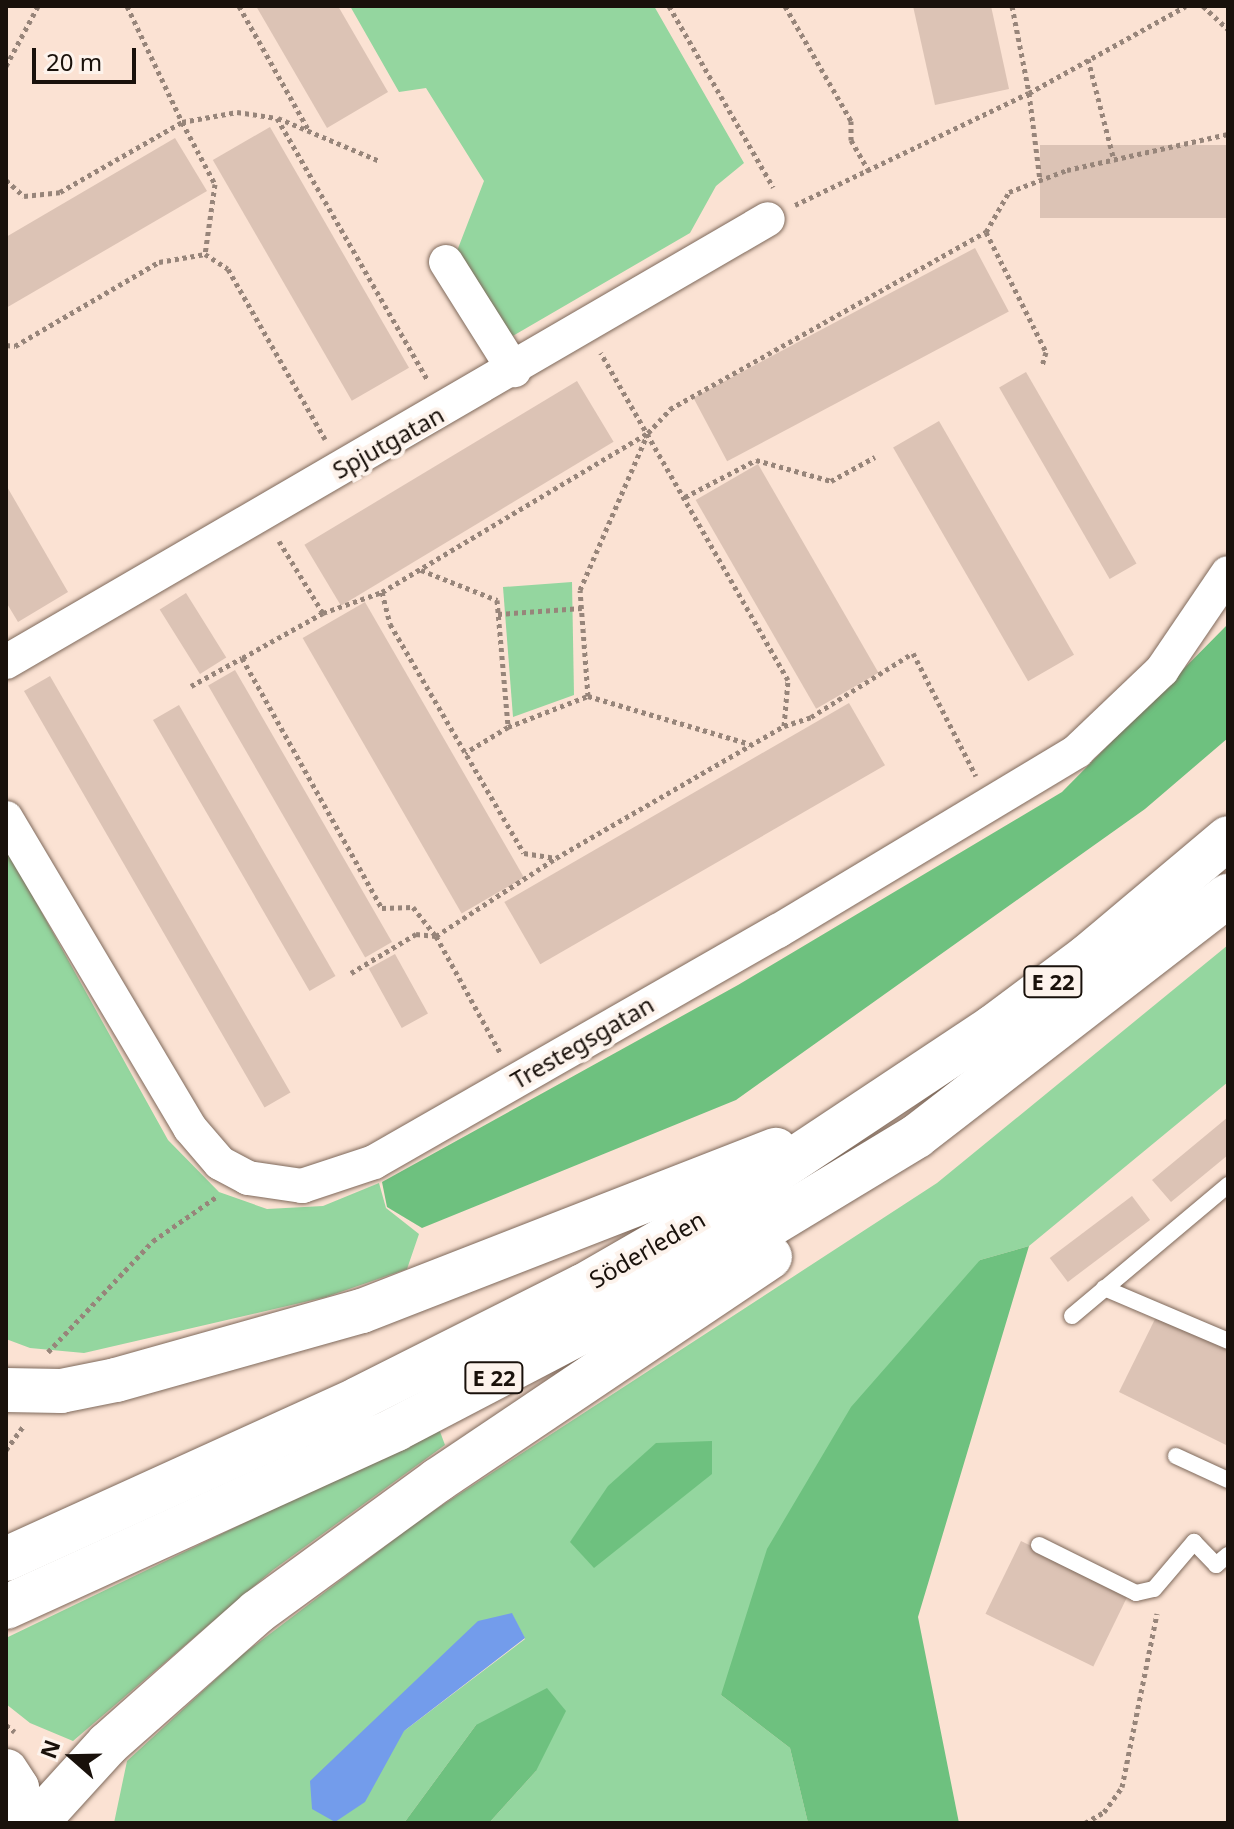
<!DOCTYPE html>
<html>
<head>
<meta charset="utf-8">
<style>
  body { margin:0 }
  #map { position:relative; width:1234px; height:1829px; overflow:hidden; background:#fbe2d3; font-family:"Noto Sans",sans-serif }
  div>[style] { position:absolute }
  .green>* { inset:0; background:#94d69f }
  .forest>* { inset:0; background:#6ec17f }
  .water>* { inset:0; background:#739ceb }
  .building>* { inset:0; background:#dcc3b5; transform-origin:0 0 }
  .path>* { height:5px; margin-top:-2.5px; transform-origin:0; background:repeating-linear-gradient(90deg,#97857a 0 4px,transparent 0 8px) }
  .roads { filter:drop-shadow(0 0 2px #7e695b) drop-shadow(0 0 2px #7e695b) }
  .lane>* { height:16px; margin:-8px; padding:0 8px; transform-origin:8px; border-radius:8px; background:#fff }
  .street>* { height:34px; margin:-17px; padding:0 17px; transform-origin:17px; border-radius:17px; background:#fff }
  .secondary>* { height:44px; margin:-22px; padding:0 22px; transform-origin:22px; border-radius:22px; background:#fff }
  .highway>* { height:44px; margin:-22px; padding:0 22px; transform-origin:22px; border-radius:22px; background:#fff }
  span { translate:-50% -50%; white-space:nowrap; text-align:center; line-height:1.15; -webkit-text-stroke:8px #fdf3ec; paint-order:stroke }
  .shield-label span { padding:2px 6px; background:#fdf3ec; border:2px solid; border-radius:6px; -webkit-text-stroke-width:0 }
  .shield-label { font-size:22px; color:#19110b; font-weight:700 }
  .street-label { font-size:24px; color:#19110b }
  .frame { position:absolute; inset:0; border:8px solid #19110b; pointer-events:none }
  .north { position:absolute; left:32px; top:1717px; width:80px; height:80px; -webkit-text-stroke:6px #fdf3ec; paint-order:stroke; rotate:290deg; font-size:22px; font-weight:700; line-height:32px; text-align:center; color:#19110b }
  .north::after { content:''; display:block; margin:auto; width:28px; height:36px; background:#19110b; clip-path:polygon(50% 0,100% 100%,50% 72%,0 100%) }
  .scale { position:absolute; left:32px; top:48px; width:104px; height:36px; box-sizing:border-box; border:4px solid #19110b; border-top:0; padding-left:10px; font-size:24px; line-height:28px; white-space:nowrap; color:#19110b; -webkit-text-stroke:6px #fdf3ec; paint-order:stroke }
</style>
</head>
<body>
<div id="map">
  <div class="green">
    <div style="clip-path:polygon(350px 6px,654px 6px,744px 163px,716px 186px,690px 233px,504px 341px,457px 251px,484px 181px,426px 88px,399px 92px)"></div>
    <div style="clip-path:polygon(572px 582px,574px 695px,513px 717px,503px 587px)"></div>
    <div style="clip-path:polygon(6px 848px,168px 1140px,219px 1192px,267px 1209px,323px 1206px,379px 1183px,386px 1208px,419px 1234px,407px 1269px,326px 1297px,84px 1353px,30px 1348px,6px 1339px)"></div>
    <div style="clip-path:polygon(evenodd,1228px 945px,1228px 1082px,1029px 1246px,980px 1260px,721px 1695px,790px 1748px,808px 1823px,489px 1823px,536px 1771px,476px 1725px,404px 1823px,114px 1823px,127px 1761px,242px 1655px,421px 1519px,937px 1183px,1228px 945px,512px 1614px,525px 1639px,404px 1731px,512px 1614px)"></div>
    <div style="clip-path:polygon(439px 1429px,445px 1445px,273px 1570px,73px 1741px,30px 1723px,6px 1704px,6px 1638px)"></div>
  </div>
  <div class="forest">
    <div style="clip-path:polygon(1228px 624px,1228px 738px,1145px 809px,736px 1100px,422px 1228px,387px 1207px,382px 1182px,738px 985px,1062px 792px)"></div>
    <div style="clip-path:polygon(1029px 1246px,918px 1617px,959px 1823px,808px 1823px,790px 1748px,721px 1695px,767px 1549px,851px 1407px,980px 1260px)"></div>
    <div style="clip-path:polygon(712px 1441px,712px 1474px,594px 1568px,570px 1542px,608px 1486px,656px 1443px)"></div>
    <div style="clip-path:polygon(547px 1688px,566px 1711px,536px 1771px,489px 1823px,404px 1823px,476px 1725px)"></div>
  </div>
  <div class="water">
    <div style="clip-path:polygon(512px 1613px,525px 1638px,404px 1731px,365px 1802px,335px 1822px,312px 1809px,310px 1781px,478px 1621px)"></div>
  </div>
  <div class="building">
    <div style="clip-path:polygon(256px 6px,338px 6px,388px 92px,327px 128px)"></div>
    <div style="clip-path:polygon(913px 6px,991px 6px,1009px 89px,935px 105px)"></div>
    <div style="left:270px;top:127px;width:278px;height:66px;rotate:60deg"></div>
    <div style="clip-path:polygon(175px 138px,207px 191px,6px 308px,6px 237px)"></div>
    <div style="left:1228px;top:145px;width:73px;height:188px;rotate:90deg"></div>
    <div style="left:975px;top:248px;width:72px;height:319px;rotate:62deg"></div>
    <div style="left:1026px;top:372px;width:221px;height:31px;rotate:60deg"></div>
    <div style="left:577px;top:381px;width:71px;height:318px;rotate:59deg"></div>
    <div style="left:939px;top:421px;width:270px;height:53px;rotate:60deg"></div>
    <div style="left:758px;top:464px;width:241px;height:72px;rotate:60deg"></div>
    <div style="clip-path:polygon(6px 485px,68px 592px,18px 622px,6px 602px)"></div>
    <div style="left:186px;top:593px;width:76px;height:31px;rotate:58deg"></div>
    <div style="left:365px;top:602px;width:318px;height:72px;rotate:60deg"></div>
    <div style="left:235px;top:670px;width:314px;height:31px;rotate:60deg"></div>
    <div style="left:50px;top:676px;width:481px;height:30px;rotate:60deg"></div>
    <div style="left:849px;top:703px;width:72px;height:398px;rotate:60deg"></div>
    <div style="left:179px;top:705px;width:313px;height:30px;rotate:60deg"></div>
    <div style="left:395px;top:954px;width:68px;height:30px;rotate:61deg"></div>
    <div style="clip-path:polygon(1228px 1117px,1228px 1155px,1171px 1202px,1152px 1180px)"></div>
    <div style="left:1132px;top:1196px;width:30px;height:103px;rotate:53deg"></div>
    <div style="clip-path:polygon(1158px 1313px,1228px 1348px,1228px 1446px,1119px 1392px)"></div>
    <div style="left:1021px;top:1541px;width:120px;height:81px;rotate:26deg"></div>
  </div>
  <div class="path">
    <div style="left:127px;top:6px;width:128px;rotate:64.6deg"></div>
    <div style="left:182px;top:122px;width:56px;rotate:-10.3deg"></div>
    <div style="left:237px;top:112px;width:40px;rotate:8.5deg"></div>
    <div style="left:277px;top:118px;width:303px;rotate:60.1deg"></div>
    <div style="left:239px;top:6px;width:141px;rotate:60.7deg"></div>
    <div style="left:669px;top:6px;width:209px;rotate:60.1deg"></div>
    <div style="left:785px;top:6px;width:133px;rotate:60.1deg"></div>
    <div style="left:851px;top:121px;width:19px;rotate:90deg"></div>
    <div style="left:851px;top:140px;width:38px;rotate:60deg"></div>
    <div style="left:1012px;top:6px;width:89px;rotate:78.9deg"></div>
    <div style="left:1029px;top:93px;width:179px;rotate:-29deg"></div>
    <div style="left:1203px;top:6px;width:34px;rotate:43deg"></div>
    <div style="left:1088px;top:59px;width:104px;rotate:75.6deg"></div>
    <div style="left:6px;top:66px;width:68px;rotate:-61.9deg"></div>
    <div style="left:278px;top:118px;width:111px;rotate:22.9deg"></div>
    <div style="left:6px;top:180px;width:24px;rotate:42deg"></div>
    <div style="left:24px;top:196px;width:36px;rotate:-6deg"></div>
    <div style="left:60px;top:192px;width:141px;rotate:-29.8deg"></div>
    <div style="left:182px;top:122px;width:70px;rotate:62deg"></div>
    <div style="left:215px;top:184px;width:71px;rotate:98.1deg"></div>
    <div style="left:795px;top:205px;width:259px;rotate:-25.6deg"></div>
    <div style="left:1029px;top:93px;width:88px;rotate:82.8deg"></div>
    <div style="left:986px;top:232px;width:46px;rotate:-60.1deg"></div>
    <div style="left:1009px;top:192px;width:62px;rotate:-20.8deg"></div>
    <div style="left:1067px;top:170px;width:165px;rotate:-12.6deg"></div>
    <div style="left:6px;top:345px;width:9px;rotate:6deg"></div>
    <div style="left:15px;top:346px;width:167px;rotate:-30.3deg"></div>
    <div style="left:159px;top:262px;width:47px;rotate:-9.9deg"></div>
    <div style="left:205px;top:254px;width:27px;rotate:33deg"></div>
    <div style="left:228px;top:269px;width:196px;rotate:60.3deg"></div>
    <div style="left:685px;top:497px;width:80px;rotate:-27.5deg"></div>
    <div style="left:756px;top:460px;width:78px;rotate:15.6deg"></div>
    <div style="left:831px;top:481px;width:50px;rotate:-28.6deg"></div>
    <div style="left:279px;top:541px;width:84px;rotate:58.6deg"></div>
    <div style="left:323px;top:613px;width:93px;rotate:150.9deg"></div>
    <div style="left:242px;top:658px;width:287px;rotate:60.8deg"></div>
    <div style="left:382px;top:908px;width:31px;rotate:-2deg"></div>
    <div style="left:413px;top:907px;width:37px;rotate:52deg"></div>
    <div style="left:436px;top:936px;width:135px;rotate:61.2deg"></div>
    <div style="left:421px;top:570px;width:82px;rotate:21.5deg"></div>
    <div style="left:497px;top:600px;width:127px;rotate:85deg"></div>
    <div style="left:508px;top:727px;width:50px;rotate:148.8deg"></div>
    <div style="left:382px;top:592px;width:33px;rotate:76deg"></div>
    <div style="left:390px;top:624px;width:265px;rotate:59.7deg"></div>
    <div style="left:524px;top:853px;width:32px;rotate:9deg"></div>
    <div style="left:556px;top:858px;width:263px;rotate:-30.1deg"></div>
    <div style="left:784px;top:726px;width:46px;rotate:-85deg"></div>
    <div style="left:788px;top:680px;width:377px;rotate:-119.8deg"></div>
    <div style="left:323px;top:613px;width:63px;rotate:-19.6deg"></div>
    <div style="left:382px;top:592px;width:310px;rotate:-30.9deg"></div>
    <div style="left:648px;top:433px;width:33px;rotate:-47deg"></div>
    <div style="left:670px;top:409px;width:362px;rotate:-29.3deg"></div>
    <div style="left:986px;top:232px;width:134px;rotate:63.4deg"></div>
    <div style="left:1046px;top:352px;width:15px;rotate:106deg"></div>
    <div style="left:498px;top:614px;width:84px;rotate:-4.1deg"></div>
    <div style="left:191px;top:686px;width:58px;rotate:-28.8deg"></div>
    <div style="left:588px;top:696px;width:106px;rotate:-94.3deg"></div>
    <div style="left:580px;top:590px;width:169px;rotate:-66.6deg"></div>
    <div style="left:784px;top:726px;width:28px;rotate:-18deg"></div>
    <div style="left:811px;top:717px;width:120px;rotate:-32.1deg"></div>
    <div style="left:913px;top:653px;width:138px;rotate:62.9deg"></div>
    <div style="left:508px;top:727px;width:86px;rotate:-21.2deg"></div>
    <div style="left:588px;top:696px;width:169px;rotate:16.5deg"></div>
    <div style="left:351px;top:973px;width:76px;rotate:-31deg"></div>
    <div style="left:416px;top:934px;width:20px;rotate:6deg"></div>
    <div style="left:436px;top:936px;width:143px;rotate:-33deg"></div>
    <div style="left:48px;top:1352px;width:153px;rotate:-46.6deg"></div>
    <div style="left:153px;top:1241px;width:77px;rotate:-34.9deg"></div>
    <div style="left:6px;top:1450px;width:29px;rotate:-54deg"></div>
    <div style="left:6px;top:1725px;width:11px;rotate:38deg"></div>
    <div style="left:1085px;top:1823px;width:22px;rotate:-30deg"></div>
    <div style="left:1104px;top:1812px;width:31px;rotate:-54deg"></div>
    <div style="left:1122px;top:1787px;width:177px;rotate:-78.6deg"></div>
  </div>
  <div class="roads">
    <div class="lane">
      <div style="left:1104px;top:1288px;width:135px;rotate:23.1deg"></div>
      <div style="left:1072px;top:1316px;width:204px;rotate:-40deg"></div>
      <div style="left:1176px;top:1456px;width:57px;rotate:24.8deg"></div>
      <div style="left:1039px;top:1545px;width:108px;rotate:26.3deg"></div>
      <div style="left:1136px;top:1593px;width:18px;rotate:-13deg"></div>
      <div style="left:1154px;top:1589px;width:62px;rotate:-49.6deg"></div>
      <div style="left:1194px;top:1542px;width:32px;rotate:46deg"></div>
      <div style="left:1216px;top:1565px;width:16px;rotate:-40deg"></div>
    </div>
    <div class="street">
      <div style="left:446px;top:262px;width:128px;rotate:57.8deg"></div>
      <div style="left:6px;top:662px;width:881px;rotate:-30.17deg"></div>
      <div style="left:6px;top:818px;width:360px;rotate:59.3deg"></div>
      <div style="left:190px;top:1128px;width:46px;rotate:49.4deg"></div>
      <div style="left:220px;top:1163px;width:32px;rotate:28deg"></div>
      <div style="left:248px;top:1178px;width:55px;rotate:8.4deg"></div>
      <div style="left:302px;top:1186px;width:76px;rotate:-18.4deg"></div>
      <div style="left:374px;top:1162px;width:465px;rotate:-29.8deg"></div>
      <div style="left:778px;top:931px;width:349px;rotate:-31deg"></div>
      <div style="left:1077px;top:751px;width:117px;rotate:-43.6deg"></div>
      <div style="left:1162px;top:670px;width:117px;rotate:-55.8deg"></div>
    </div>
    <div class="secondary">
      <div style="left:6px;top:1771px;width:20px;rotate:57deg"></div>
      <div style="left:17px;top:1788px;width:35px;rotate:85deg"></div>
    </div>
    <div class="highway">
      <div style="left:6px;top:1390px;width:55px;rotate:1deg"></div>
      <div style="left:61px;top:1391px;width:56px;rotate:-11.3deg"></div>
      <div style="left:116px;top:1380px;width:255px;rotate:-15.7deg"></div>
      <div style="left:362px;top:1311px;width:444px;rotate:-21.3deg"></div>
      <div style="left:6px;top:1559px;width:387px;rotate:-24.4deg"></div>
      <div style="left:358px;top:1399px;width:252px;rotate:-26.7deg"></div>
      <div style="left:583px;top:1286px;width:171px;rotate:-29.9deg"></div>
      <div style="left:731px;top:1201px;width:315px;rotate:-33.6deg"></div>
      <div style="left:993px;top:1027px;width:119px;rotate:-36.8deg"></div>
      <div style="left:1088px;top:956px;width:183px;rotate:-40.1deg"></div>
      <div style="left:6px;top:1607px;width:429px;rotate:-24.5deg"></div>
      <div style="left:396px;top:1429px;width:305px;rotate:-27.6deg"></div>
      <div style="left:666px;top:1288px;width:293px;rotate:-31.2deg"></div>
      <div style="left:917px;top:1136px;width:393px;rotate:-37.7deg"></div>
      <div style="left:36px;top:1823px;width:107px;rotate:-47.7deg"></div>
      <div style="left:108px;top:1744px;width:199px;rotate:-41.5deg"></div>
      <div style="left:257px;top:1612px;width:224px;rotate:-36.1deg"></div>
      <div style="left:438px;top:1480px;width:400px;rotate:-33.9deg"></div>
    </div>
  </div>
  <div class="shield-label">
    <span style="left:1053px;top:982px">E 22</span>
    <span style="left:494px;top:1378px">E 22</span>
  </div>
  <div class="street-label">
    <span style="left:388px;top:442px;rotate:-29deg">Spjutgatan</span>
    <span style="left:582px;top:1042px;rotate:-30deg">Trestegsgatan</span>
    <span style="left:647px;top:1249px;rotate:-30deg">Söderleden</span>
  </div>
  <div class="frame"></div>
  <div class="north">N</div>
  <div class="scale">20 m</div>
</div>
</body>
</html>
